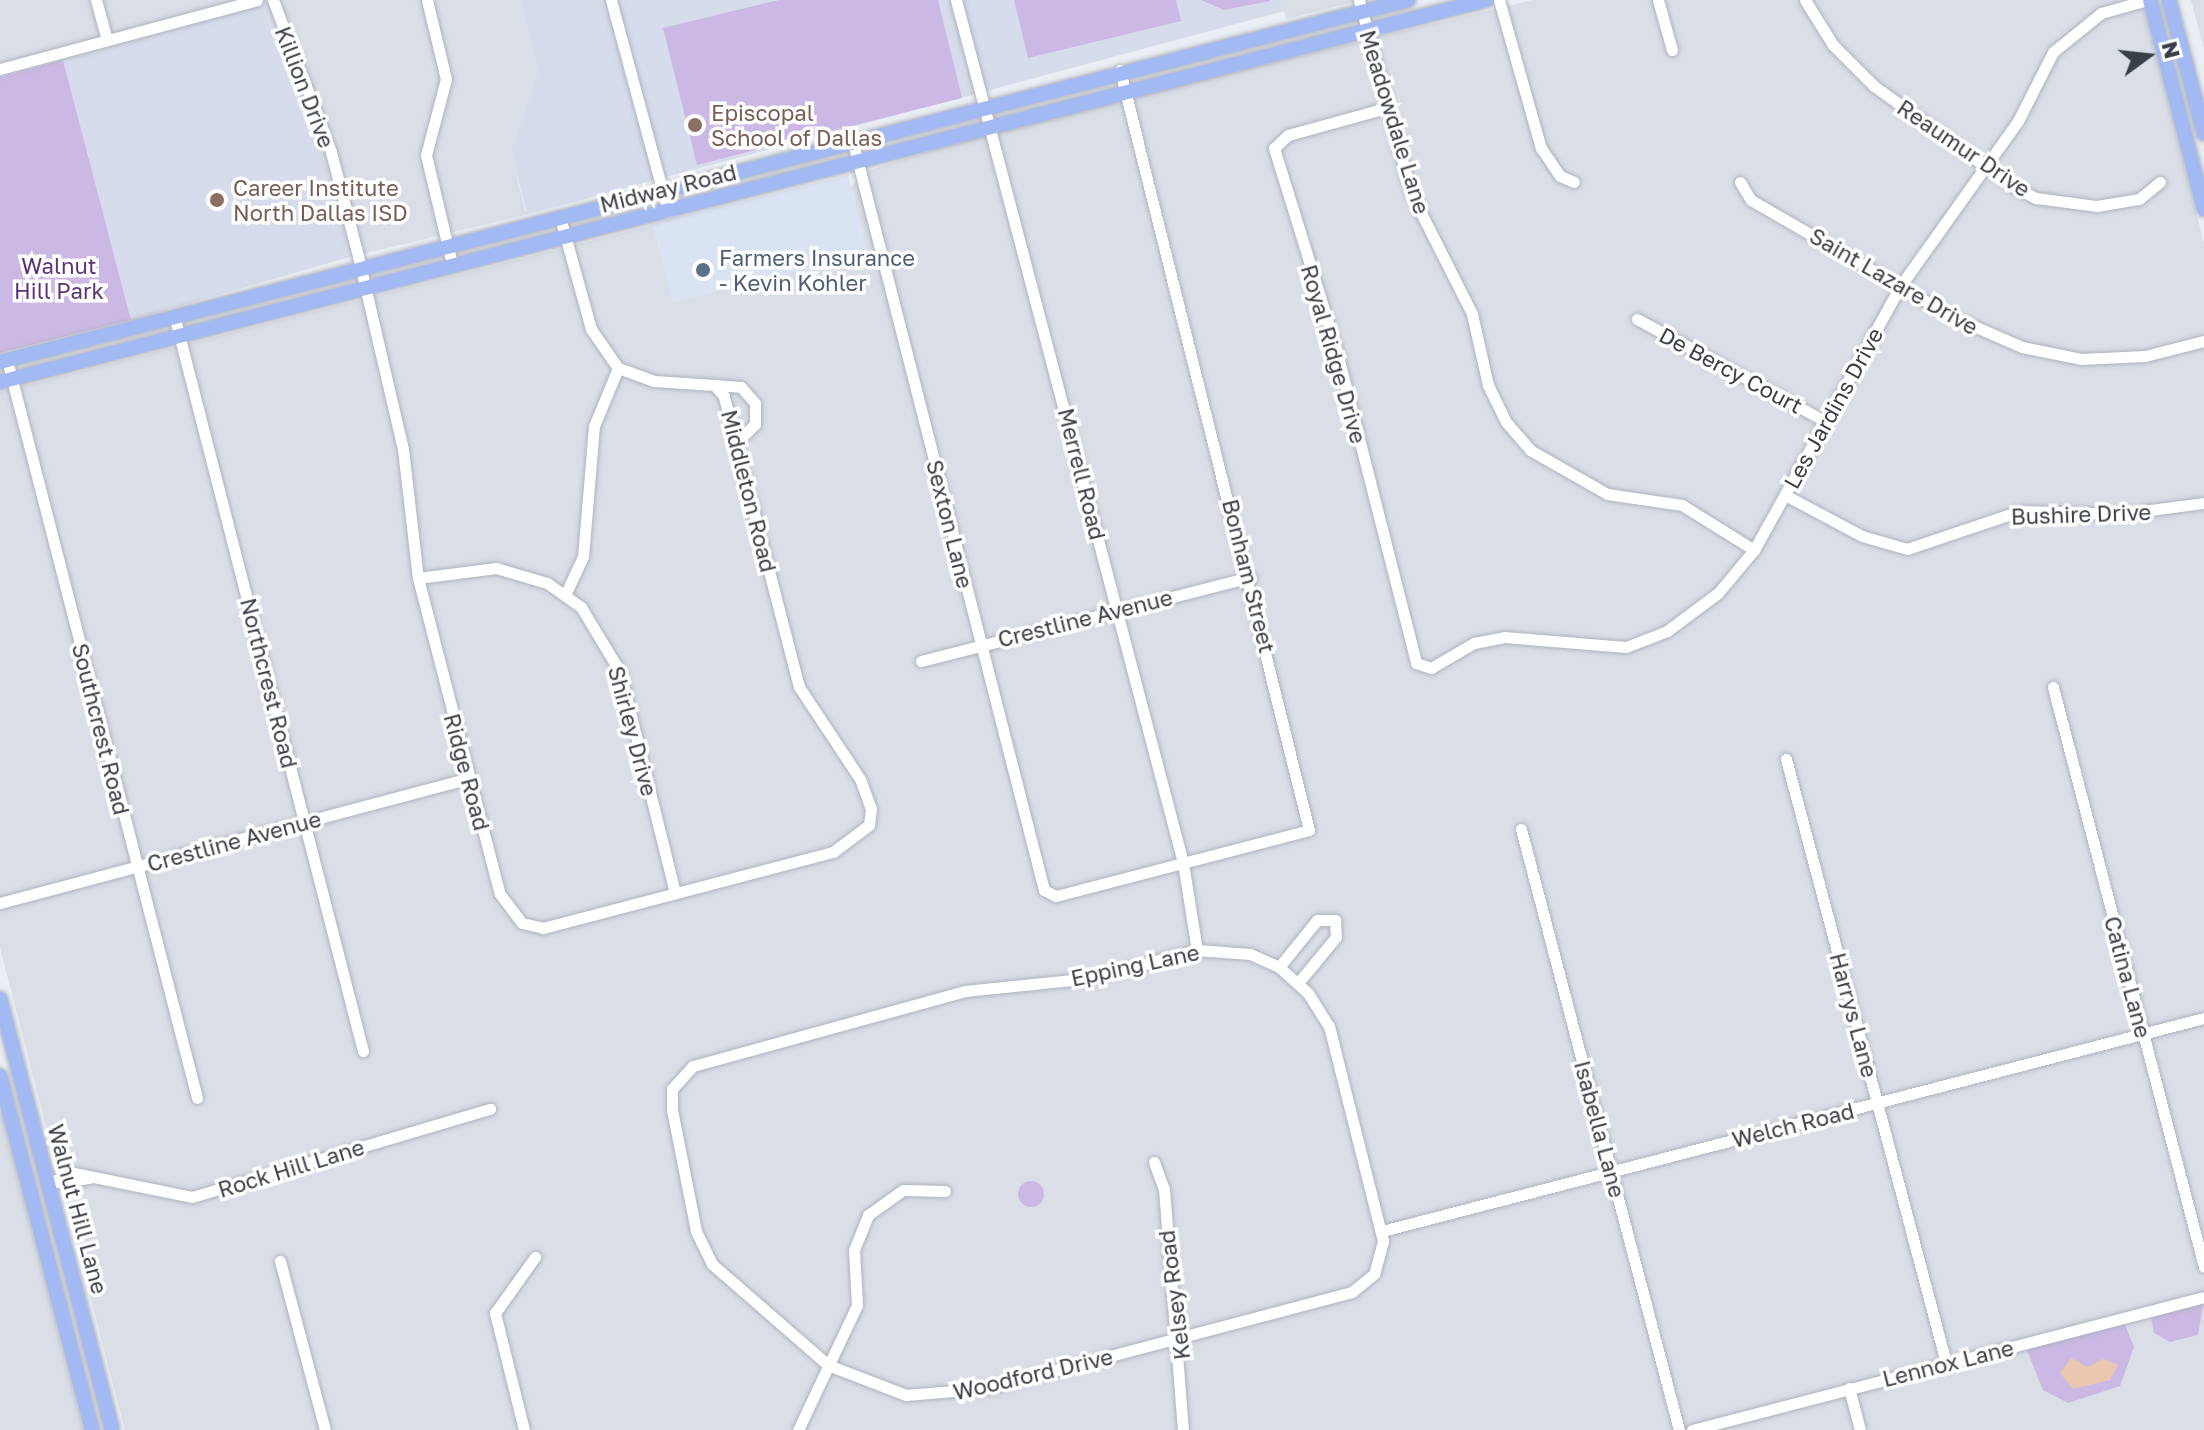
<!DOCTYPE html>
<html>
<head>
<meta charset="utf-8">
<style>
  body { margin:0 }
  #map { position:relative; width:2204px; height:1430px; overflow:hidden; background:#ebeef4; font-family:"Golos Text",sans-serif }
  div>[style] { position:absolute }
  .residential>* { inset:0; background:#dadee7 }
  .commercial>* { inset:0; background:#d9e3f3; transform-origin:0 0 }
  .education>* { inset:0; background:#d6dceb }
  .green>* { inset:0; background:#ccb8e4 }
  .round { border-radius:50% }
  .water>* { inset:0; background:#eac7ae }
  .roads { filter:drop-shadow(0 0 2px #aeb4bf) drop-shadow(0 0 2px #aeb4bf) }
  .minor>* { height:11px; margin:-5.5px; padding:0 5.5px; transform-origin:5.5px; border-radius:5.5px; background:#fff }
  .major>* { height:14px; margin:-7px; padding:0 7px; transform-origin:7px; border-radius:7px; background:#a3b9f4 }
  .dots>* { width:22px; height:22px; translate:-50% -50%; box-sizing:border-box; border:4px solid #fff; border-radius:50% }
  span { translate:-50% -50%; white-space:nowrap; text-align:center; line-height:1.15; -webkit-text-stroke:7px #fff; paint-order:stroke }
  .street-label { font-size:22px; color:#393f47 }
  .education-label { font-size:22px; color:#785e54 }
  .left { translate:0 -50%; text-align:left }
  .service-label { font-size:22px; color:#4e5e75 }
  .park-label { font-size:22px; color:#5c3274 }
  .north { position:absolute; left:2108px; top:16px; width:80px; height:80px; -webkit-text-stroke:6px #fff; paint-order:stroke; rotate:75deg; font-size:22px; font-weight:700; line-height:32px; text-align:center; color:#393f47 }
  .north::after { content:''; display:block; margin:auto; width:28px; height:36px; background:#393f47; clip-path:polygon(50% 0,100% 100%,50% 72%,0 100%) }
</style>
</head>
<body>
<div id="map">
  <div class="residential">
    <div style="clip-path:polygon(0 0,520px 0,538px 71px,511px 151px,525px 210px,533px 213px,350px 257px,320px 146px,262px 6px,0 77px)"></div>
    <div style="clip-path:polygon(1281px 0,1362px 0,1286px 19px)"></div>
    <div style="clip-path:polygon(1532px 0,2141px 0,2204px 243px,2204px 1430px,125px 1430px,0 948px,0 392px,653px 225px,673px 302px,867px 253px,851px 186px,870px 170px,1011px 126px)"></div>
    <div style="clip-path:polygon(2191px 0,2204px 0,2204px 49px)"></div>
    <div style="clip-path:polygon(0 1110px,83px 1430px,0 1430px)"></div>
  </div>
  <div class="commercial">
    <div style="left:848px;top:175px;width:81px;height:201px;rotate:76deg"></div>
  </div>
  <div class="education">
    <div style="clip-path:polygon(520px 0,1281px 0,1284px 11px,533px 213px,526px 210px,511px 151px,538px 71px)"></div>
    <div style="clip-path:polygon(262px 6px,320px 146px,350px 257px,131px 320px,63px 60px)"></div>
  </div>
  <div class="green">
    <div style="clip-path:polygon(779px 0,938px 0,962px 98px,697px 165px,663px 28px)"></div>
    <div style="clip-path:polygon(1014px 0,1176px 0,1181px 21px,1028px 58px)"></div>
    <div style="clip-path:polygon(1201px 0,1270px 0,1270px 1px,1224px 10px)"></div>
    <div style="clip-path:polygon(63px 60px,131px 320px,0 353px,0 77px)"></div>
    <div class="round" style="left:1018px;top:1181px;width:26px;height:26px"></div>
    <div style="clip-path:polygon(2204px 1300px,2198px 1335px,2170px 1342px,2154px 1333px,2150px 1314px)"></div>
    <div style="clip-path:polygon(2123px 1320px,2134px 1347px,2120px 1386px,2068px 1403px,2043px 1390px,2026px 1348px)"></div>
  </div>
  <div class="water">
    <div style="clip-path:polygon(2071px 1358px,2087px 1367px,2103px 1359px,2118px 1365px,2110px 1380px,2073px 1389px,2060px 1373px)"></div>
  </div>
  <div class="roads">
    <div class="minor">
      <div style="left:96px;top:0;width:41px;rotate:74.6deg"></div>
      <div style="left:273px;top:0;width:163px;rotate:69.1deg"></div>
      <div style="left:331px;top:152px;width:107px;rotate:75.4deg"></div>
      <div style="left:358px;top:256px;width:198px;rotate:76.9deg"></div>
      <div style="left:403px;top:449px;width:130px;rotate:83.4deg"></div>
      <div style="left:418px;top:578px;width:326px;rotate:75.5deg"></div>
      <div style="left:500px;top:894px;width:36px;rotate:53deg"></div>
      <div style="left:522px;top:923px;width:22px;rotate:13deg"></div>
      <div style="left:543px;top:928px;width:300px;rotate:-14.7deg"></div>
      <div style="left:833px;top:852px;width:45px;rotate:-36.9deg"></div>
      <div style="left:869px;top:825px;width:16px;rotate:-83deg"></div>
      <div style="left:871px;top:809px;width:32px;rotate:-110deg"></div>
      <div style="left:860px;top:779px;width:110px;rotate:-123.5deg"></div>
      <div style="left:799px;top:687px;width:301px;rotate:-104.5deg"></div>
      <div style="left:724px;top:396px;width:15px;rotate:-132deg"></div>
      <div style="left:714px;top:385px;width:60px;rotate:-176.2deg"></div>
      <div style="left:654px;top:381px;width:38px;rotate:-160deg"></div>
      <div style="left:618px;top:368px;width:47px;rotate:-124.7deg"></div>
      <div style="left:591px;top:329px;width:116px;rotate:-105.5deg"></div>
      <div style="left:427px;top:0;width:81px;rotate:76.5deg"></div>
      <div style="left:446px;top:79px;width:79px;rotate:104.7deg"></div>
      <div style="left:426px;top:155px;width:112px;rotate:76.6deg"></div>
      <div style="left:611px;top:0;width:219px;rotate:74.9deg"></div>
      <div style="left:956px;top:0;width:892px;rotate:75.26deg"></div>
      <div style="left:1183px;top:863px;width:88px;rotate:80.9deg"></div>
      <div style="left:1359px;top:0;width:200px;rotate:74.9deg"></div>
      <div style="left:1411px;top:193px;width:136px;rotate:63.2deg"></div>
      <div style="left:1472px;top:314px;width:73px;rotate:77.3deg"></div>
      <div style="left:1488px;top:385px;width:41px;rotate:64.1deg"></div>
      <div style="left:1506px;top:422px;width:37px;rotate:49deg"></div>
      <div style="left:1530px;top:450px;width:89px;rotate:29.7deg"></div>
      <div style="left:1607px;top:494px;width:76px;rotate:8.3deg"></div>
      <div style="left:1682px;top:505px;width:85px;rotate:32deg"></div>
      <div style="left:1499px;top:0;width:154px;rotate:74.2deg"></div>
      <div style="left:1541px;top:148px;width:34px;rotate:56deg"></div>
      <div style="left:1560px;top:176px;width:15px;rotate:23deg"></div>
      <div style="left:1658px;top:0;width:52px;rotate:74.4deg"></div>
      <div style="left:1805px;top:0;width:53px;rotate:58.1deg"></div>
      <div style="left:1833px;top:45px;width:58px;rotate:45deg"></div>
      <div style="left:1874px;top:86px;width:173px;rotate:35.8deg"></div>
      <div style="left:2014px;top:187px;width:25px;rotate:27deg"></div>
      <div style="left:2036px;top:198px;width:62px;rotate:7.5deg"></div>
      <div style="left:2097px;top:206px;width:43px;rotate:-9.5deg"></div>
      <div style="left:2139px;top:199px;width:27px;rotate:-39deg"></div>
      <div style="left:0;top:69px;width:266px;rotate:-15deg"></div>
      <div style="left:1386px;top:108px;width:102px;rotate:164.6deg"></div>
      <div style="left:1288px;top:135px;width:19px;rotate:137deg"></div>
      <div style="left:1274px;top:148px;width:214px;rotate:72.8deg"></div>
      <div style="left:1337px;top:352px;width:321px;rotate:75.7deg"></div>
      <div style="left:1416px;top:663px;width:16px;rotate:18deg"></div>
      <div style="left:1431px;top:668px;width:50px;rotate:-30.2deg"></div>
      <div style="left:1474px;top:643px;width:31px;rotate:-11deg"></div>
      <div style="left:1504px;top:637px;width:122px;rotate:4.7deg"></div>
      <div style="left:1626px;top:647px;width:44px;rotate:-21.3deg"></div>
      <div style="left:1667px;top:631px;width:64px;rotate:-36.7deg"></div>
      <div style="left:1718px;top:593px;width:56px;rotate:-50.1deg"></div>
      <div style="left:1754px;top:550px;width:303px;rotate:-61deg"></div>
      <div style="left:1901px;top:285px;width:201px;rotate:-54.5deg"></div>
      <div style="left:2018px;top:121px;width:77px;rotate:-63.1deg"></div>
      <div style="left:2053px;top:52px;width:62px;rotate:-39.1deg"></div>
      <div style="left:2101px;top:13px;width:48px;rotate:-15.8deg"></div>
      <div style="left:853px;top:143px;width:771px;rotate:75.66deg"></div>
      <div style="left:1044px;top:890px;width:13px;rotate:27deg"></div>
      <div style="left:1056px;top:896px;width:261px;rotate:-14.6deg"></div>
      <div style="left:1309px;top:830px;width:783px;rotate:-103.97deg"></div>
      <div style="left:1740px;top:182px;width:21px;rotate:59deg"></div>
      <div style="left:1751px;top:200px;width:233px;rotate:30.1deg"></div>
      <div style="left:1953px;top:317px;width:75px;rotate:23.5deg"></div>
      <div style="left:2022px;top:347px;width:60px;rotate:11.5deg"></div>
      <div style="left:2081px;top:359px;width:64px;rotate:-2.7deg"></div>
      <div style="left:2145px;top:356px;width:61px;rotate:-14.3deg"></div>
      <div style="left:174px;top:315px;width:760px;rotate:75.6deg"></div>
      <div style="left:1637px;top:319px;width:214px;rotate:28.5deg"></div>
      <div style="left:7px;top:360px;width:762px;rotate:75.56deg"></div>
      <div style="left:714px;top:385px;width:27px;rotate:4deg"></div>
      <div style="left:741px;top:387px;width:21px;rotate:49deg"></div>
      <div style="left:755px;top:403px;width:21px;rotate:90deg"></div>
      <div style="left:755px;top:424px;width:24px;rotate:135deg"></div>
      <div style="left:1785px;top:495px;width:87px;rotate:28deg"></div>
      <div style="left:1862px;top:536px;width:47px;rotate:16.1deg"></div>
      <div style="left:1907px;top:549px;width:119px;rotate:-18.6deg"></div>
      <div style="left:2020px;top:511px;width:100px;rotate:1.7deg"></div>
      <div style="left:2120px;top:514px;width:85px;rotate:-7.5deg"></div>
      <div style="left:418px;top:578px;width:79px;rotate:-7.3deg"></div>
      <div style="left:496px;top:568px;width:53px;rotate:16.4deg"></div>
      <div style="left:547px;top:583px;width:42px;rotate:35.2deg"></div>
      <div style="left:581px;top:607px;width:76px;rotate:59deg"></div>
      <div style="left:620px;top:672px;width:228px;rotate:76deg"></div>
      <div style="left:566px;top:593px;width:40px;rotate:-65deg"></div>
      <div style="left:583px;top:557px;width:131px;rotate:-85.2deg"></div>
      <div style="left:594px;top:426px;width:63px;rotate:-67.5deg"></div>
      <div style="left:921px;top:661px;width:340px;rotate:-14.3deg"></div>
      <div style="left:2053px;top:687px;width:599px;rotate:75.41deg"></div>
      <div style="left:1786px;top:759px;width:625px;rotate:75.16deg"></div>
      <div style="left:1521px;top:829px;width:621px;rotate:75.27deg"></div>
      <div style="left:0;top:903px;width:485px;rotate:-14.9deg"></div>
      <div style="left:1197px;top:950px;width:53px;rotate:4.3deg"></div>
      <div style="left:1250px;top:954px;width:32px;rotate:24deg"></div>
      <div style="left:1279px;top:967px;width:39px;rotate:42deg"></div>
      <div style="left:1308px;top:993px;width:39px;rotate:58deg"></div>
      <div style="left:1329px;top:1026px;width:222px;rotate:75.9deg"></div>
      <div style="left:1383px;top:1241px;width:34px;rotate:105deg"></div>
      <div style="left:1374px;top:1274px;width:28px;rotate:141deg"></div>
      <div style="left:1352px;top:1292px;width:375px;rotate:165.2deg"></div>
      <div style="left:989px;top:1388px;width:83px;rotate:175.2deg"></div>
      <div style="left:906px;top:1395px;width:84px;rotate:-159deg"></div>
      <div style="left:828px;top:1365px;width:154px;rotate:-139deg"></div>
      <div style="left:712px;top:1264px;width:37px;rotate:-116deg"></div>
      <div style="left:696px;top:1231px;width:123px;rotate:-101.2deg"></div>
      <div style="left:672px;top:1110px;width:21px;rotate:-90deg"></div>
      <div style="left:672px;top:1089px;width:31px;rotate:-48deg"></div>
      <div style="left:693px;top:1066px;width:282px;rotate:-15.4deg"></div>
      <div style="left:965px;top:991px;width:127px;rotate:-5.9deg"></div>
      <div style="left:1091px;top:978px;width:110px;rotate:-14.8deg"></div>
      <div style="left:1279px;top:967px;width:60px;rotate:-51deg"></div>
      <div style="left:1317px;top:920px;width:18px"></div>
      <div style="left:1335px;top:920px;width:17px;rotate:87deg"></div>
      <div style="left:1336px;top:937px;width:60px;rotate:129.6deg"></div>
      <div style="left:1154px;top:1162px;width:29px;rotate:70deg"></div>
      <div style="left:1164px;top:1189px;width:242px;rotate:85.5deg"></div>
      <div style="left:89px;top:1178px;width:41px;rotate:173deg"></div>
      <div style="left:48px;top:1183px;width:28px;rotate:-21deg"></div>
      <div style="left:74px;top:1173px;width:120px;rotate:11.5deg"></div>
      <div style="left:192px;top:1197px;width:311px;rotate:-16.5deg"></div>
      <div style="left:1382px;top:1231px;width:849px;rotate:-14.53deg"></div>
      <div style="left:280px;top:1261px;width:175px;rotate:75.1deg"></div>
      <div style="left:1849px;top:1388px;width:43px;rotate:75.3deg"></div>
      <div style="left:524px;top:1430px;width:121px;rotate:-103.9deg"></div>
      <div style="left:495px;top:1313px;width:69px;rotate:-54.5deg"></div>
      <div style="left:798px;top:1430px;width:138px;rotate:-64.7deg"></div>
      <div style="left:857px;top:1305px;width:55px;rotate:-93.1deg"></div>
      <div style="left:854px;top:1250px;width:38px;rotate:-68deg"></div>
      <div style="left:868px;top:1215px;width:43px;rotate:-35.5deg"></div>
      <div style="left:903px;top:1190px;width:42px;rotate:1.4deg"></div>
      <div style="left:1692px;top:1430px;width:529px;rotate:-14.56deg"></div>
    </div>
    <div class="major">
      <div style="left:2150px;top:0;width:216px;rotate:75.5deg"></div>
      <div style="left:2169px;top:0;width:138px;rotate:75.3deg"></div>
      <div style="left:0;top:362px;width:1454px;rotate:-14.42deg"></div>
      <div style="left:0;top:382px;width:1534px;rotate:-14.42deg"></div>
      <div style="left:0;top:999px;width:445px;rotate:75.4deg"></div>
      <div style="left:0;top:1076px;width:366px;rotate:75.4deg"></div>
    </div>
  </div>
  <div class="dots">
    <div style="left:695px;top:125px;background:#8d6e63"></div>
    <div style="left:217px;top:200px;background:#8d6e63"></div>
    <div style="left:703px;top:270px;background:#5c6f8a"></div>
  </div>
  <div class="street-label">
    <span style="left:305px;top:87px;rotate:69deg">Killion Drive</span>
    <span style="left:1395px;top:122px;rotate:73deg">Meadowdale Lane</span>
    <span style="left:1964px;top:148px;rotate:34deg">Reaumur Drive</span>
    <span style="left:668px;top:188px;rotate:-14deg">Midway Road</span>
    <span style="left:1894px;top:281px;rotate:30deg">Saint Lazare Drive</span>
    <span style="left:1334px;top:354px;rotate:74deg">Royal Ridge Drive</span>
    <span style="left:1731px;top:370px;rotate:28deg">De Bercy Court</span>
    <span style="left:1833px;top:408px;rotate:-61deg">Les Jardins Drive</span>
    <span style="left:1082px;top:474px;rotate:76deg">Merrell Road</span>
    <span style="left:749px;top:491px;rotate:76deg">Middleton Road</span>
    <span style="left:2081px;top:514px;rotate:-2deg">Bushire Drive</span>
    <span style="left:950px;top:524px;rotate:76deg">Sexton Lane</span>
    <span style="left:1249px;top:576px;rotate:76deg">Bonham Street</span>
    <span style="left:1085px;top:618px;rotate:-14deg">Crestline Avenue</span>
    <span style="left:269px;top:683px;rotate:76deg">Northcrest Road</span>
    <span style="left:101px;top:729px;rotate:76deg">Southcrest Road</span>
    <span style="left:633px;top:731px;rotate:75deg">Shirley Drive</span>
    <span style="left:467px;top:772px;rotate:75deg">Ridge Road</span>
    <span style="left:234px;top:841px;rotate:-15deg">Crestline Avenue</span>
    <span style="left:1135px;top:965px;rotate:-12deg">Epping Lane</span>
    <span style="left:2128px;top:977px;rotate:75deg">Catina Lane</span>
    <span style="left:1854px;top:1015px;rotate:75deg">Harrys Lane</span>
    <span style="left:1793px;top:1125px;rotate:-14deg">Welch Road</span>
    <span style="left:1600px;top:1129px;rotate:75deg">Isabella Lane</span>
    <span style="left:291px;top:1168px;rotate:-17deg">Rock Hill Lane</span>
    <span style="left:78px;top:1209px;rotate:75deg">Walnut Hill Lane</span>
    <span style="left:1174px;top:1295px;rotate:-97deg">Kelsey Road</span>
    <span style="left:1948px;top:1363px;rotate:-14deg">Lennox Lane</span>
    <span style="left:1033px;top:1374px;rotate:-13deg">Woodford Drive</span>
  </div>
  <div class="education-label">
    <span class="left" style="left:711px;top:125px">Episcopal<br>School of Dallas</span>
    <span class="left" style="left:233px;top:200px">Career Institute<br>North Dallas ISD</span>
  </div>
  <div class="service-label">
    <span class="left" style="left:719px;top:270px">Farmers Insurance<br>- Kevin Kohler</span>
  </div>
  <div class="park-label">
    <span style="left:59px;top:278px">Walnut<br>Hill Park</span>
  </div>
  <div class="north">N</div>
</div>
</body>
</html>
